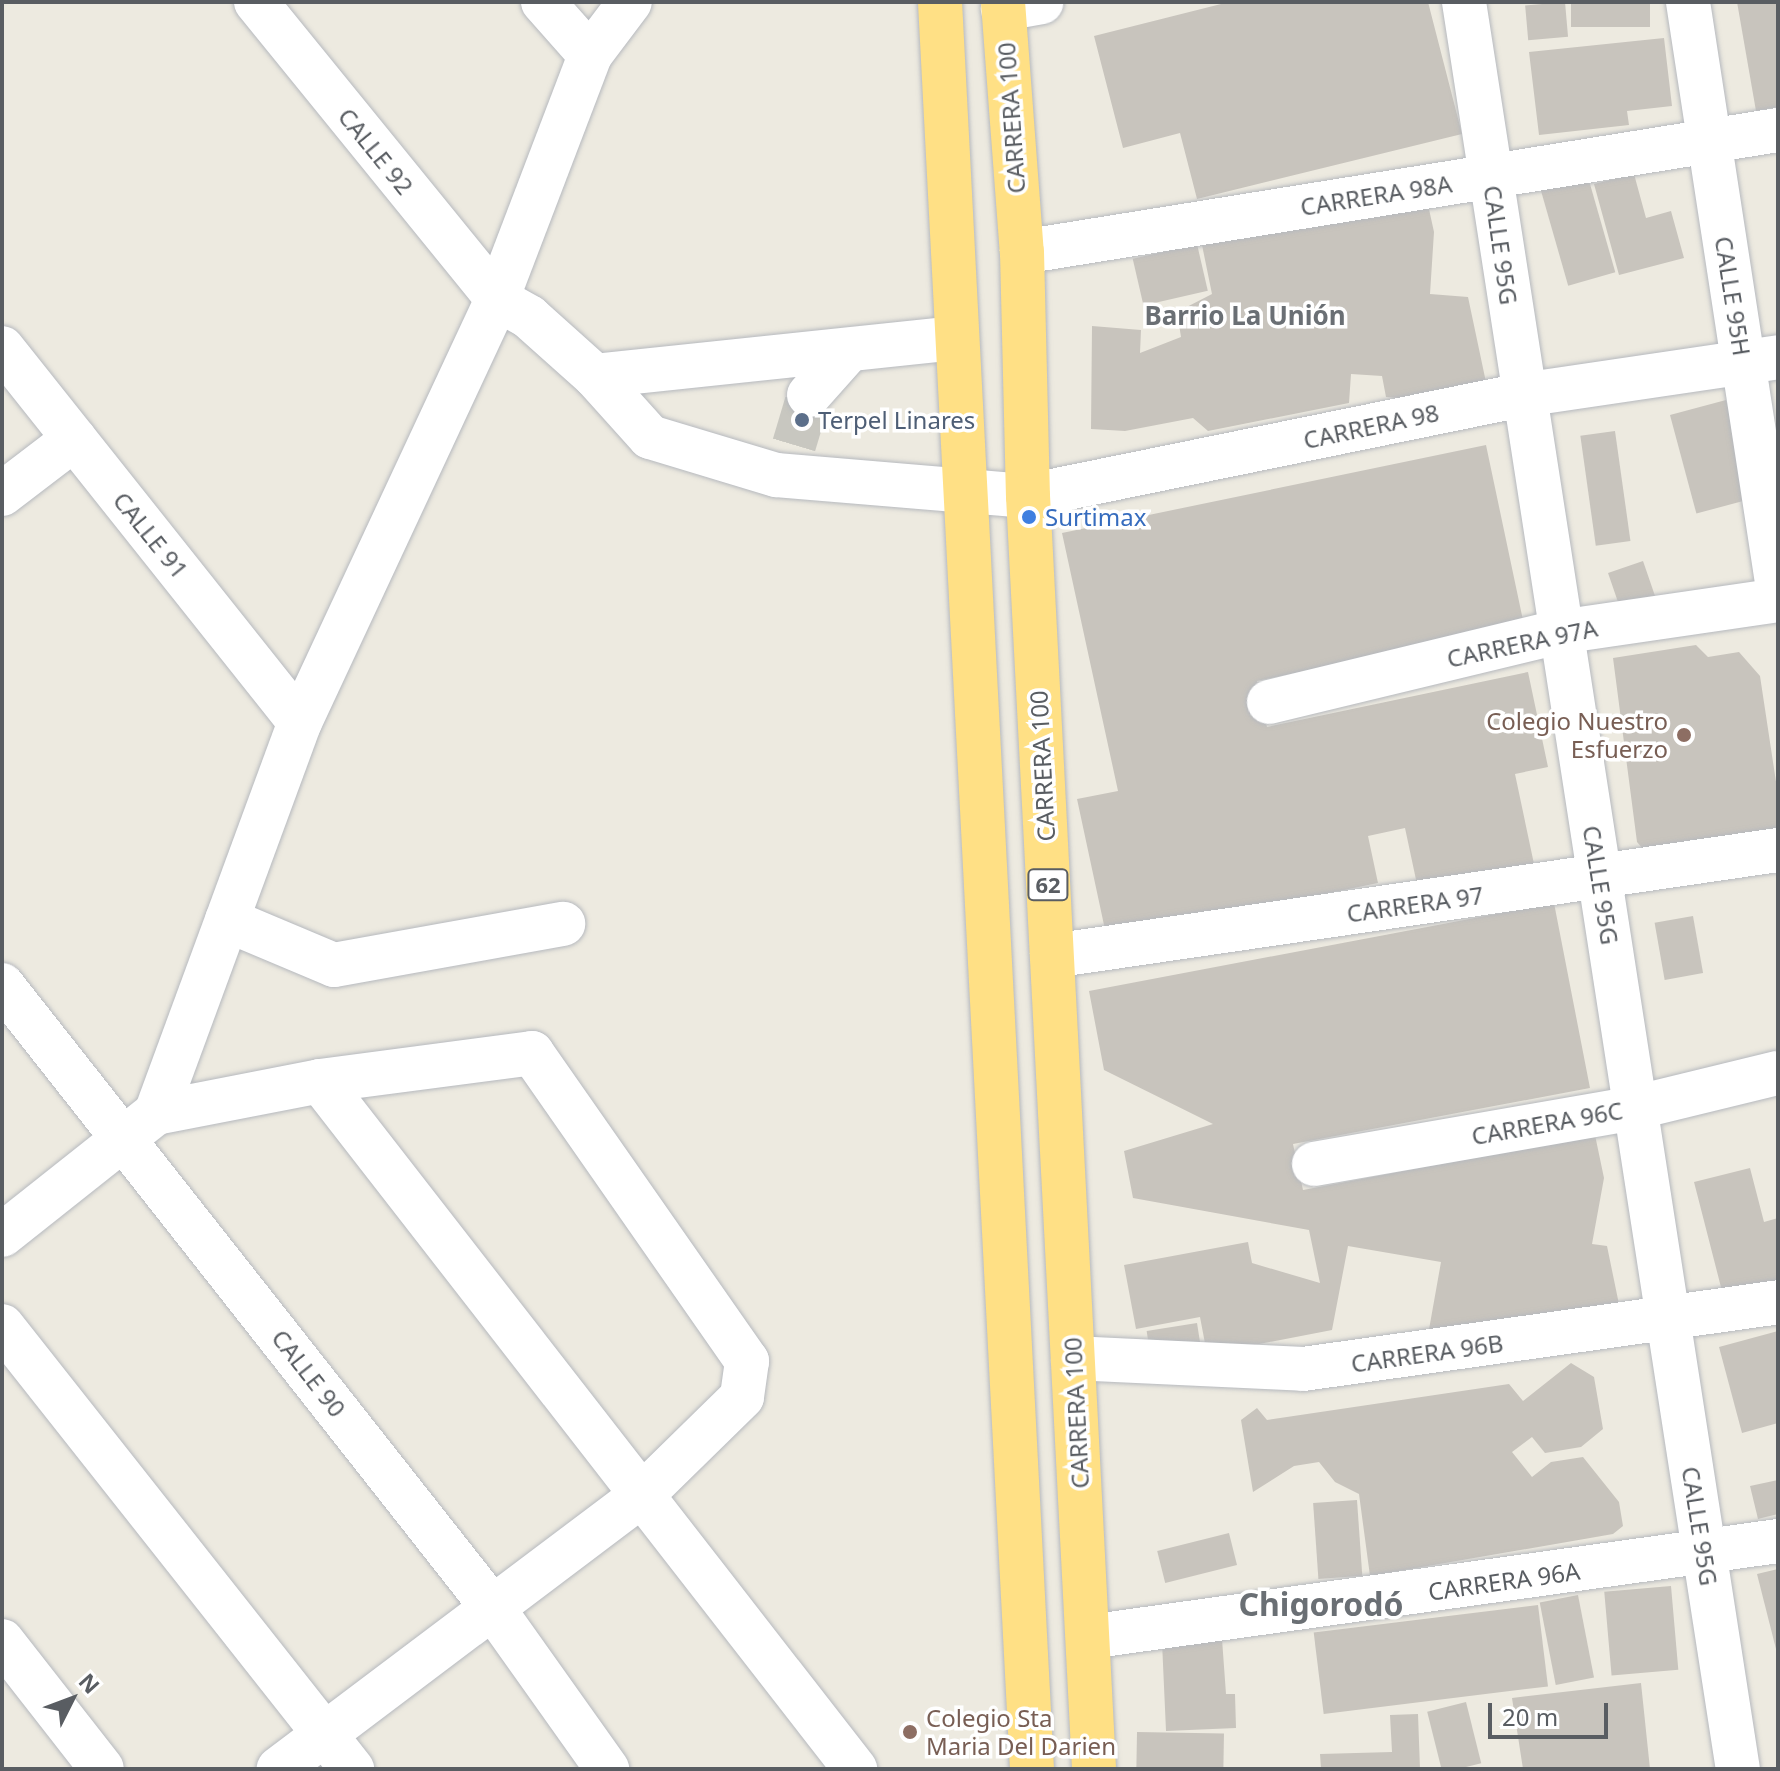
<!DOCTYPE html>
<html>
<head>
<meta charset="utf-8">
<style>
  body { margin:0 }
  #map { position:relative; width:1780px; height:1771px; overflow:hidden; background:#edeae0; font-family:"Noto Sans",sans-serif }
  div>[style] { position:absolute }
  .building>* { inset:0; background:#c8c4bd; transform-origin:0 0 }
  .minor-tunnel>* { height:44px; margin-top:-22px; transform-origin:0; background:repeating-linear-gradient(90deg,#c8c7c0 0 44px,transparent 0 66px) }
  .roads { filter:drop-shadow(0 0 2px #b6b9be) drop-shadow(0 0 2px #b6b9be) }
  .minor>* { height:44px; margin:-22px; padding:0 22px; transform-origin:22px; border-radius:22px; background:#fff }
  .highway>* { height:44px; margin:-22px; padding:0 22px; transform-origin:22px; border-radius:22px; background:#ffe085 }
  .dots>* { width:22px; height:22px; translate:-50% -50%; box-sizing:border-box; border:4px solid #fff; border-radius:50% }
  span { translate:-50% -50%; white-space:nowrap; text-align:center; line-height:1.15; -webkit-text-stroke:7px #fff; paint-order:stroke }
  .shield-label span { padding:2px 6px; background:#fff; border:2px solid; border-radius:6px; -webkit-text-stroke-width:0 }
  .shield-label { font-size:22px; color:#595d62; font-weight:700 }
  .street-label { font-size:24px; color:#595d62 }
  .service-label { font-size:24px; color:#4e5e75 }
  .left { translate:0 -50%; text-align:left }
  .shop-label { font-size:24px; color:#366cbe }
  .education-label { font-size:24px; color:#785e54 }
  .right { translate:-100% -50%; text-align:right }
  .neighbourhood-label { font-size:26px; color:#6a6f74; font-weight:700 }
  .district-label { font-size:32px; color:#6a6f74; font-weight:700 }
  .frame { position:absolute; inset:0; border:4px solid #595d62; pointer-events:none }
  .north { position:absolute; left:32px; top:1659px; width:80px; height:80px; -webkit-text-stroke:6px #fff; paint-order:stroke; rotate:48deg; font-size:22px; font-weight:700; line-height:32px; text-align:center; color:#595d62 }
  .north::after { content:''; display:block; margin:auto; width:28px; height:36px; background:#595d62; clip-path:polygon(50% 0,100% 100%,50% 72%,0 100%) }
  .scale { position:absolute; left:1488px; top:1703px; width:120px; height:36px; box-sizing:border-box; border:4px solid #595d62; border-top:0; padding-left:10px; font-size:24px; line-height:28px; white-space:nowrap; color:#595d62; -webkit-text-stroke:6px #fff; paint-order:stroke }
</style>
</head>
<body>
<div id="map">
  <div class="building">
    <div style="clip-path:polygon(1229px 2px,1428px 2px,1462px 134px,1197px 199px,1180px 133px,1123px 148px,1094px 36px)"></div>
    <div style="left:1565px;top:2px;width:35px;height:40px;rotate:85deg"></div>
    <div style="left:1571px;top:2px;width:79px;height:25px"></div>
    <div style="clip-path:polygon(1737px 2px,1778px 2px,1778px 107px,1756px 111px)"></div>
    <div style="clip-path:polygon(1664px 38px,1672px 106px,1627px 111px,1629px 125px,1539px 135px,1529px 52px)"></div>
    <div style="clip-path:polygon(1634px 174px,1646px 218px,1671px 211px,1684px 258px,1619px 275px,1594px 184px)"></div>
    <div style="left:1588px;top:177px;width:99px;height:49px;rotate:74deg"></div>
    <div style="clip-path:polygon(1427px 200px,1434px 232px,1430px 294px,1468px 297px,1487px 387px,1424px 400px,1386px 397px,1382px 376px,1351px 374px,1349px 403px,1208px 431px,1193px 418px,1125px 431px,1091px 429px,1092px 326px,1141px 330px,1140px 353px,1181px 337px,1177px 312px,1212px 294px,1202px 245px)"></div>
    <div style="left:1197px;top:244px;width:48px;height:66px;rotate:77deg"></div>
    <div style="left:1726px;top:400px;width:102px;height:58px;rotate:75deg"></div>
    <div style="left:1615px;top:431px;width:111px;height:35px;rotate:82deg"></div>
    <div style="clip-path:polygon(1486px 445px,1524px 625px,1257px 681px,1267px 727px,1528px 672px,1548px 767px,1515px 774px,1534px 864px,1418px 889px,1405px 828px,1368px 836px,1378px 883px,1107px 939px,1077px 799px,1118px 791px,1062px 533px)"></div>
    <div style="left:1643px;top:561px;width:50px;height:37px;rotate:71deg"></div>
    <div style="clip-path:polygon(1696px 645px,1708px 657px,1739px 652px,1760px 676px,1778px 795px,1778px 835px,1644px 850px,1637px 842px,1613px 658px)"></div>
    <div style="clip-path:polygon(1554px 903px,1590px 1088px,1293px 1144px,1303px 1190px,1595px 1135px,1604px 1178px,1592px 1244px,1607px 1246px,1621px 1314px,1425px 1352px,1441px 1262px,1348px 1246px,1332px 1330px,1207px 1354px,1200px 1317px,1136px 1329px,1124px 1265px,1248px 1242px,1252px 1263px,1320px 1283px,1309px 1230px,1133px 1198px,1124px 1151px,1213px 1124px,1104px 1070px,1089px 991px)"></div>
    <div style="left:1693px;top:916px;width:58px;height:39px;rotate:80deg"></div>
    <div style="clip-path:polygon(1750px 1168px,1764px 1222px,1778px 1218px,1778px 1281px,1723px 1295px,1694px 1182px)"></div>
    <div style="left:1197px;top:1323px;width:25px;height:51px;rotate:81deg"></div>
    <div style="clip-path:polygon(1778px 1331px,1778px 1423px,1742px 1433px,1719px 1347px)"></div>
    <div style="clip-path:polygon(1571px 1363px,1594px 1377px,1603px 1429px,1581px 1447px,1545px 1453px,1532px 1437px,1512px 1452px,1532px 1477px,1551px 1462px,1583px 1457px,1619px 1502px,1623px 1526px,1613px 1534px,1370px 1576px,1359px 1494px,1335px 1482px,1319px 1462px,1294px 1466px,1253px 1492px,1241px 1420px,1257px 1408px,1267px 1420px,1509px 1384px,1523px 1401px)"></div>
    <div style="clip-path:polygon(1778px 1480px,1778px 1514px,1758px 1519px,1750px 1486px)"></div>
    <div style="left:1357px;top:1500px;width:76px;height:44px;rotate:86deg"></div>
    <div style="left:1229px;top:1533px;width:33px;height:74px;rotate:76deg"></div>
    <div style="clip-path:polygon(1778px 1569px,1778px 1653px,1777px 1653px,1757px 1574px)"></div>
    <div style="left:1671px;top:1586px;width:84px;height:67px;rotate:85deg"></div>
    <div style="left:1578px;top:1595px;width:84px;height:39px;rotate:79deg"></div>
    <div style="left:1538px;top:1605px;width:82px;height:226px;rotate:83deg"></div>
    <div style="clip-path:polygon(1222px 1639px,1226px 1694px,1235px 1694px,1236px 1728px,1166px 1731px,1162px 1642px)"></div>
    <div style="clip-path:polygon(1641px 1683px,1650px 1769px,1523px 1769px,1512px 1698px)"></div>
    <div style="left:1466px;top:1702px;width:63px;height:40px;rotate:76deg"></div>
    <div style="clip-path:polygon(1418px 1714px,1420px 1769px,1321px 1769px,1320px 1754px,1392px 1752px,1390px 1715px)"></div>
    <div style="left:1137px;top:1732px;width:87px;height:37px;rotate:1deg"></div>
  </div>
  <div class="minor-tunnel">
    <div style="left:794px;top:445px;width:52px;rotate:-73.3deg"></div>
  </div>
  <div class="roads">
    <div class="minor">
      <div style="left:256px;top:2px;width:382px;rotate:50.9deg"></div>
      <div style="left:497px;top:299px;width:37px;rotate:29deg"></div>
      <div style="left:529px;top:317px;width:89px;rotate:41.8deg"></div>
      <div style="left:595px;top:376px;width:82px;rotate:48deg"></div>
      <div style="left:650px;top:437px;width:132px;rotate:16.8deg"></div>
      <div style="left:776px;top:475px;width:253px;rotate:4.8deg"></div>
      <div style="left:1028px;top:496px;width:504px;rotate:-11.56deg"></div>
      <div style="left:1522px;top:395px;width:259px;rotate:-8.4deg"></div>
      <div style="left:543px;top:2px;width:71px;rotate:48.4deg"></div>
      <div style="left:590px;top:55px;width:66px;rotate:-53deg"></div>
      <div style="left:1464px;top:2px;width:1788px;rotate:81.19deg"></div>
      <div style="left:1688px;top:2px;width:594px;rotate:81.28deg"></div>
      <div style="left:1003px;top:9px;width:39px;rotate:-10deg"></div>
      <div style="left:1022px;top:252px;width:766px;rotate:-9.17deg"></div>
      <div style="left:2px;top:348px;width:478px;rotate:51.5deg"></div>
      <div style="left:595px;top:376px;width:364px;rotate:-6deg"></div>
      <div style="left:809px;top:395px;width:60px;rotate:-48.4deg"></div>
      <div style="left:2px;top:494px;width:91px;rotate:-37.4deg"></div>
      <div style="left:1269px;top:702px;width:298px;rotate:-13.6deg"></div>
      <div style="left:1559px;top:632px;width:221px;rotate:-8.3deg"></div>
      <div style="left:227px;top:920px;width:116px;rotate:22.8deg"></div>
      <div style="left:334px;top:965px;width:233px;rotate:-10.2deg"></div>
      <div style="left:1052px;top:956px;width:734px;rotate:-8.31deg"></div>
      <div style="left:2px;top:985px;width:792px;rotate:51.77deg"></div>
      <div style="left:492px;top:1607px;width:199px;rotate:54.6deg"></div>
      <div style="left:320px;top:1081px;width:872px;rotate:52.13deg"></div>
      <div style="left:156px;top:1113px;width:167px;rotate:-11deg"></div>
      <div style="left:320px;top:1081px;width:214px;rotate:-7.5deg"></div>
      <div style="left:532px;top:1053px;width:376px;rotate:55.1deg"></div>
      <div style="left:747px;top:1361px;width:36px;rotate:98deg"></div>
      <div style="left:742px;top:1397px;width:140px;rotate:135.6deg"></div>
      <div style="left:642px;top:1495px;width:455px;rotate:143deg"></div>
      <div style="left:1314px;top:1164px;width:325px;rotate:-9.9deg"></div>
      <div style="left:1634px;top:1108px;width:148px;rotate:-13.7deg"></div>
      <div style="left:2px;top:1235px;width:196px;rotate:-38.4deg"></div>
      <div style="left:156px;top:1113px;width:417px;rotate:-69.8deg"></div>
      <div style="left:300px;top:722px;width:467px;rotate:-65deg"></div>
      <div style="left:497px;top:299px;width:261px;rotate:-69.1deg"></div>
      <div style="left:2px;top:1326px;width:565px;rotate:51.69deg"></div>
      <div style="left:1073px;top:1358px;width:230px;rotate:2.7deg"></div>
      <div style="left:1303px;top:1369px;width:480px;rotate:-8deg"></div>
      <div style="left:1088px;top:1637px;width:697px;rotate:-7.92deg"></div>
      <div style="left:2px;top:1641px;width:162px;rotate:52deg"></div>
    </div>
    <div class="highway">
      <div style="left:940px;top:2px;width:1769px;rotate:87.02deg"></div>
      <div style="left:1003px;top:2px;width:251px;rotate:85.7deg"></div>
      <div style="left:1022px;top:252px;width:244px;rotate:88.6deg"></div>
      <div style="left:1028px;top:496px;width:1275px;rotate:87.03deg"></div>
    </div>
  </div>
  <div class="dots">
    <div style="left:802px;top:420px;background:#5c6f8a"></div>
    <div style="left:1029px;top:517px;background:#3f7fe0"></div>
    <div style="left:1684px;top:735px;background:#8d6e63"></div>
    <div style="left:910px;top:1732px;background:#8d6e63"></div>
  </div>
  <div class="shield-label">
    <span style="left:1048px;top:885px">62</span>
  </div>
  <div class="street-label">
    <span style="left:1011px;top:118px;rotate:-94deg">CARRERA 100</span>
    <span style="left:376px;top:151px;rotate:51deg">CALLE 92</span>
    <span style="left:1376px;top:195px;rotate:-9deg">CARRERA 98A</span>
    <span style="left:1501px;top:245px;rotate:82deg">CALLE 95G</span>
    <span style="left:1733px;top:296px;rotate:81deg">CALLE 95H</span>
    <span style="left:1371px;top:426px;rotate:-12deg">CARRERA 98</span>
    <span style="left:151px;top:535px;rotate:51deg">CALLE 91</span>
    <span style="left:1522px;top:643px;rotate:-12deg">CARRERA 97A</span>
    <span style="left:1042px;top:766px;rotate:-93deg">CARRERA 100</span>
    <span style="left:1601px;top:885px;rotate:81deg">CALLE 95G</span>
    <span style="left:1415px;top:904px;rotate:-8deg">CARRERA 97</span>
    <span style="left:1547px;top:1123px;rotate:-10deg">CARRERA 96C</span>
    <span style="left:1427px;top:1353px;rotate:-8deg">CARRERA 96B</span>
    <span style="left:309px;top:1373px;rotate:52deg">CALLE 90</span>
    <span style="left:1076px;top:1413px;rotate:-93deg">CARRERA 100</span>
    <span style="left:1700px;top:1526px;rotate:81deg">CALLE 95G</span>
    <span style="left:1504px;top:1581px;rotate:-8deg">CARRERA 96A</span>
  </div>
  <div class="service-label">
    <span class="left" style="left:818px;top:420px">Terpel Linares</span>
  </div>
  <div class="shop-label">
    <span class="left" style="left:1045px;top:517px">Surtimax</span>
  </div>
  <div class="education-label">
    <span class="right" style="left:1668px;top:735px">Colegio Nuestro<br>Esfuerzo</span>
    <span class="left" style="left:926px;top:1732px">Colegio Sta<br>Maria Del Darien</span>
  </div>
  <div class="neighbourhood-label">
    <span style="left:1245px;top:316px">Barrio La Unión</span>
  </div>
  <div class="district-label">
    <span style="left:1321px;top:1604px">Chigorodó</span>
  </div>
  <div class="frame"></div>
  <div class="north">N</div>
  <div class="scale">20 m</div>
</div>
</body>
</html>
